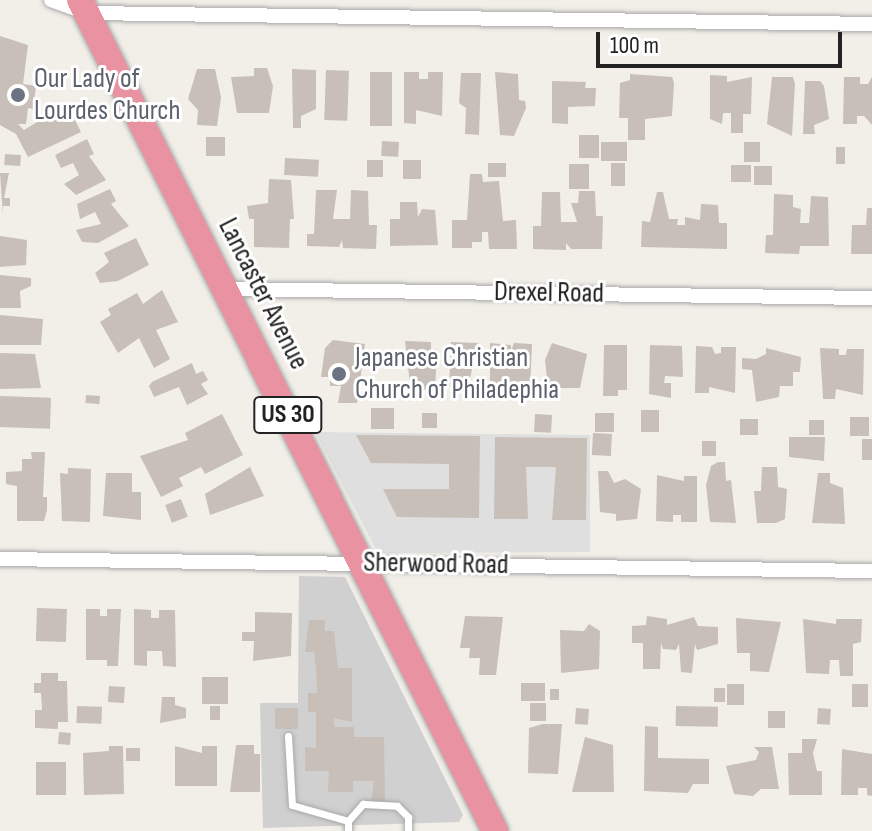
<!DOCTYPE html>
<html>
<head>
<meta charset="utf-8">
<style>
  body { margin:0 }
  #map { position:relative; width:872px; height:831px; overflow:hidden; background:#f2efe9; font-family:"Sofia Sans Condensed",sans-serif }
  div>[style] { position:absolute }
  .residential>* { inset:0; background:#e0dfdf }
  .religious>* { inset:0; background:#d0d0d0 }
  .building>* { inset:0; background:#c7bfb8; transform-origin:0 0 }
  .roads { filter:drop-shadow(0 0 2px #a9a9a9) drop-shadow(0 0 2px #a9a9a9) }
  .lane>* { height:7px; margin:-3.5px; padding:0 3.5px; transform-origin:3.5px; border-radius:3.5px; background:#fff }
  .street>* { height:14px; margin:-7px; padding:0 7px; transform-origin:7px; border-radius:7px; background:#fff }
  .highway>* { height:26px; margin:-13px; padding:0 13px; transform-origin:13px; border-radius:13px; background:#e892a2 }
  .dots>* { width:22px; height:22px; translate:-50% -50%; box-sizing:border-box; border:4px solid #fff; border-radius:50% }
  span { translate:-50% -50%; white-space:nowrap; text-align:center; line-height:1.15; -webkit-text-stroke:6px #fff; paint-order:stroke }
  .shield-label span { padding:2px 6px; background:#fff; border:2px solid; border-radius:6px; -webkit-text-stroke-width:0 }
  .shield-label { font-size:26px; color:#222; font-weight:700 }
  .worship-label { font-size:28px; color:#5b616d }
  .left { translate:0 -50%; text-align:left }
  .street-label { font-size:28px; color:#222 }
  .scale { position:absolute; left:596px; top:32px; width:246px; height:36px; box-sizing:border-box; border:4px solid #222; border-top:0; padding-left:10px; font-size:24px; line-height:28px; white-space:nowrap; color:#222; -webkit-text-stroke:6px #fff; paint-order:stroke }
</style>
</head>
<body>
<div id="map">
  <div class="residential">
    <div style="clip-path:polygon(315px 432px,590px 435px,590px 552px,378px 553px)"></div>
  </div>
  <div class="religious">
    <div style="clip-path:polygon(299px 576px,345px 577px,463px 815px,459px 822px,263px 828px,260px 703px,298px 703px)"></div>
  </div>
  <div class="building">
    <div style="clip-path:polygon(0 36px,28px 45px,23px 84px,36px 86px,33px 109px,28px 108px,26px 124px,18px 124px,24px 130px,67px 104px,81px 132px,28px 157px,16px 134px,0 125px)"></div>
    <div style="clip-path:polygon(254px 68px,267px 68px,273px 86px,269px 113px,237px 113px,231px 77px,254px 76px)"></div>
    <div style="clip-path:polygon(197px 69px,215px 69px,221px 97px,217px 126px,197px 125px,198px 110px,188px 99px)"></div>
    <div style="clip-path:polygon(292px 69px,316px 70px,316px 109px,301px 116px,301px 128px,293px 128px)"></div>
    <div style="left:326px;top:70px;width:23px;height:50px;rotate:2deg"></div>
    <div style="left:370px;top:72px;width:22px;height:54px"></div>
    <div style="clip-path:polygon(404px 72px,419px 72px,419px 79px,428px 79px,428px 72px,443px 72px,442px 116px,416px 110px,416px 124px,404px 123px)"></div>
    <div style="clip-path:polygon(495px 72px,518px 74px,519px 100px,525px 101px,526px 108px,514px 136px,500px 135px)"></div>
    <div style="clip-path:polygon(461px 73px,481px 73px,479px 135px,465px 134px,466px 108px,459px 103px)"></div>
    <div style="clip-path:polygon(630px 74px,672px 77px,674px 83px,672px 116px,645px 119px,645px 140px,628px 140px,628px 118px,619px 118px,620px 83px,630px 80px)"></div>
    <div style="clip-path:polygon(710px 75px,727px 76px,727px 82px,752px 77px,751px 114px,743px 114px,743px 133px,731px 133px,731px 113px,723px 113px,722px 124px,710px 119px)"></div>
    <div style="clip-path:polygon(772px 77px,793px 77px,795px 84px,792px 136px,767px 124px)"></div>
    <div style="clip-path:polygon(844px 77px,860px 77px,860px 84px,868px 84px,872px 77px,872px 125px,864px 116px,857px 116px,857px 124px,843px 124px)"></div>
    <div style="clip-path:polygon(552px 81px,586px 82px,585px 88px,596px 88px,595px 106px,568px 107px,568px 124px,552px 123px)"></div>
    <div style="clip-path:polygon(805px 81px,820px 81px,824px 86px,829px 119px,814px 125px,815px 134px,803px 134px)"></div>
    <div style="left:579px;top:135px;width:20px;height:23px"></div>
    <div style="left:206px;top:137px;width:19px;height:19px"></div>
    <div style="clip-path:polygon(87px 139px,94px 154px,89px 156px,106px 180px,76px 195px,64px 184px,79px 175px,73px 163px,61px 168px,55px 155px)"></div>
    <div style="left:382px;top:141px;width:17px;height:15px;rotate:3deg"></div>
    <div style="left:601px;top:142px;width:26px;height:19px"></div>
    <div style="left:744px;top:142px;width:16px;height:20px"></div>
    <div style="left:836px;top:147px;width:9px;height:17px"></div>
    <div style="left:5px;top:154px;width:16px;height:11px;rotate:4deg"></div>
    <div style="left:285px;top:158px;width:34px;height:17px;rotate:3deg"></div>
    <div style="left:367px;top:160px;width:16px;height:17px"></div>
    <div style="left:403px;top:160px;width:18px;height:19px"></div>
    <div style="left:488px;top:163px;width:18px;height:14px"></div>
    <div style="left:611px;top:163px;width:14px;height:23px"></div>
    <div style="left:569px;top:164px;width:20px;height:25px"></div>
    <div style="left:731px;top:165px;width:20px;height:17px"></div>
    <div style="left:754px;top:166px;width:18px;height:19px"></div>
    <div style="clip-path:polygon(0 173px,9px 173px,4px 198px,10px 198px,10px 206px,3px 206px,3px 215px)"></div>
    <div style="clip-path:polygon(470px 174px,482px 174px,483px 182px,499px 181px,503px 221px,516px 220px,517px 249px,489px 249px,488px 232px,482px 232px,482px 242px,472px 242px,472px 248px,452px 248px,452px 220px,467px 220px)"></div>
    <div style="clip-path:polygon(269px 179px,291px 180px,294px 219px,290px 219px,289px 248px,254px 247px,254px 219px,249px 219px,247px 206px,268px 203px)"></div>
    <div style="clip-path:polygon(110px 189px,116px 201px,111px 204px,129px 226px,98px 243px,82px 242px,76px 230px,101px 224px,95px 212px,80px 219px,77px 204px)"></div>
    <div style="clip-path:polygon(316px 190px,337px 190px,333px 219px,350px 219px,351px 190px,368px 191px,369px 225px,377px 225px,376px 249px,343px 248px,342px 240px,339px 247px,307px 246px,307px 234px,314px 234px)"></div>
    <div style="clip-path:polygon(579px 191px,595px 191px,596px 216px,603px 216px,602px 249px,571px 249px,566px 243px,566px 250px,533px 249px,533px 226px,541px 226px,542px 192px,560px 192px,561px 222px,577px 222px,571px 203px,578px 203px)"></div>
    <div style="clip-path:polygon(657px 192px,663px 192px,669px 219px,678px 219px,677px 225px,685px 225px,685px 217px,700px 220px,701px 204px,718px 205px,719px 223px,727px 223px,727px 249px,641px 247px,642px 221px,650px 222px)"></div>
    <div style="clip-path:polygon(774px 194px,793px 195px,793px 207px,801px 209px,800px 223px,809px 223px,811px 196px,828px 197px,829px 246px,800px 246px,799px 254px,765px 253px,766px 235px,773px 235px)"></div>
    <div style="clip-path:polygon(400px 202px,417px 202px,418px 217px,422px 209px,435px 210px,438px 245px,390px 246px,390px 219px,400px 219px)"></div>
    <div style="clip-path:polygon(867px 208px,872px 208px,872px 254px,851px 254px,852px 225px,866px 225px)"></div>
    <div style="clip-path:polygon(0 236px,27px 240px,26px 265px,0 267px)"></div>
    <div style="clip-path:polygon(136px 238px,149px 265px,118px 281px,100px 283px,95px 273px,109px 262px,104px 253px)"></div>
    <div style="clip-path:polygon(0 275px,31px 278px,31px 286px,20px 291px,21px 308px,0 308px)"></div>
    <div style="clip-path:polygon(162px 290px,178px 322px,156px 330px,170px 359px,154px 368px,139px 338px,118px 353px,100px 322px,111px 315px,108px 309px,137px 293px,143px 304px)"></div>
    <div style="clip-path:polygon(0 315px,43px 319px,41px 345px,0 345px)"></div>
    <div style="clip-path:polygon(333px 340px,365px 344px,357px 403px,338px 403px,341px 386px,330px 386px,330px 377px,321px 377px,325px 348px)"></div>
    <div style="clip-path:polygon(405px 341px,431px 342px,431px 349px,437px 349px,435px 390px,418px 390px,418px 384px,410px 384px)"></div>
    <div style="clip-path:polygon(451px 342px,478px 343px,468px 387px,449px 387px)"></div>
    <div style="clip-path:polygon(490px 343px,511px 345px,511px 351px,514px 343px,532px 344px,530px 390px,503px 384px,503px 390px,490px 389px)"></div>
    <div style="clip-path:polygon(552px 343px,587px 354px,580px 388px,548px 388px,545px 360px)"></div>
    <div style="clip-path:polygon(604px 345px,627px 345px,627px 390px,618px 390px,618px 396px,603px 396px)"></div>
    <div style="clip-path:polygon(650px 345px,682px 346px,683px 377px,665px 376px,664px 383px,671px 383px,671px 398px,649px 394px)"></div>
    <div style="clip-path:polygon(696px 346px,712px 347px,715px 354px,721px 353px,721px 347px,736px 347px,735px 393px,709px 387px,709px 393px,695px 393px)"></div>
    <div style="clip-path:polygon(766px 348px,801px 357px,800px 372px,793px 372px,793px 386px,780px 386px,779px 397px,756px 402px,752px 370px,742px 369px,742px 358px,756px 359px,766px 354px)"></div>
    <div style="clip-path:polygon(820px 348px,839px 349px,839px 355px,846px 355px,847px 349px,864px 349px,863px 395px,836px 389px,835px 399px,823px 399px)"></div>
    <div style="clip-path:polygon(0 353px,35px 354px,41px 388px,0 389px)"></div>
    <div style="clip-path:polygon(192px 363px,196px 374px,203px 371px,208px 380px,201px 384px,208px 394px,187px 405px,179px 387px,154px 397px,149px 386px,152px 382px)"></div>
    <div style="left:86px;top:395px;width:14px;height:8px;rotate:4deg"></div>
    <div style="left:0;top:396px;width:51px;height:31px;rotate:2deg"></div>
    <div style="left:371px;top:408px;width:23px;height:21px"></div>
    <div style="left:641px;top:410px;width:18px;height:22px"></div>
    <div style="left:422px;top:413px;width:15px;height:15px"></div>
    <div style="left:595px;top:413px;width:19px;height:19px"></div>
    <div style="clip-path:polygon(222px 414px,243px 455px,205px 474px,201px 467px,179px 478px,183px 486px,161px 497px,140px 456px,188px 440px,185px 433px)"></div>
    <div style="left:535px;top:414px;width:17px;height:18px;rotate:3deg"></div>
    <div style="left:850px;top:417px;width:19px;height:19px"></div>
    <div style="left:740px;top:419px;width:18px;height:16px"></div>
    <div style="left:809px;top:420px;width:15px;height:15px"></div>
    <div style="left:593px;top:433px;width:19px;height:22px;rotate:3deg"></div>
    <div style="clip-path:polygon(356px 435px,480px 436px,479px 518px,397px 517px,383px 489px,449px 489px,449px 464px,371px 463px)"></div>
    <div style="clip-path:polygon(495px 437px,587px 438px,586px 520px,552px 520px,556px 467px,526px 467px,528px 519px,494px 519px)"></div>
    <div style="clip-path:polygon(789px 437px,825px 437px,824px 461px,789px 457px)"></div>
    <div style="left:862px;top:439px;width:10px;height:21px"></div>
    <div style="left:702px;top:441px;width:14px;height:15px"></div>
    <div style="clip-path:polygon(31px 452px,45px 452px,43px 497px,47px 497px,47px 510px,44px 521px,17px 521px,17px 486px,6px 484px,6px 472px,22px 471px,22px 459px,32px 459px)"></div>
    <div style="clip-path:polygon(718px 462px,725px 462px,726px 481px,731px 480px,736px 523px,710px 522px,706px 485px,711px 466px)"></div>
    <div style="clip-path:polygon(250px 467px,264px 496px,210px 515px,205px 494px)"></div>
    <div style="clip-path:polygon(762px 467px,777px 467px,778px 487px,787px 489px,785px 519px,776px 523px,757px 523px,754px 491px,761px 491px)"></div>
    <div style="clip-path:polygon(68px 468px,91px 469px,90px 522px,62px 521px,60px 473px,68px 474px)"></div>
    <div style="clip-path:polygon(598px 471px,608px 471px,614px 483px,625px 479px,641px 489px,637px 519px,616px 521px,616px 514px,600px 512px)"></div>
    <div style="clip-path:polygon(106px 473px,132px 473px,132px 492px,141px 492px,141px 520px,103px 516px)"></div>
    <div style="clip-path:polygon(818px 473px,830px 473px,830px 483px,843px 488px,845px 524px,812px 523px)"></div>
    <div style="clip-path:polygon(657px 475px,684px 481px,684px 476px,697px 476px,697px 522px,681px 522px,681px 515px,673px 515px,673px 522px,656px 521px)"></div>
    <div style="left:181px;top:499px;width:19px;height:17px;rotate:69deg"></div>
    <div style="left:37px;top:608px;width:30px;height:33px;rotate:2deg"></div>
    <div style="clip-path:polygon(86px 609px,100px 609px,100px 616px,107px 616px,107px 609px,121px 609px,118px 666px,107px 666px,107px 660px,86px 660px)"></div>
    <div style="clip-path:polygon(134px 609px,151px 610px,151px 618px,159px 618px,159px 610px,175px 610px,176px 667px,163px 666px,162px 651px,147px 651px,147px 666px,134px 665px)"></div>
    <div style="clip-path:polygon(255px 612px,292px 613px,291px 656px,253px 661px,254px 641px,242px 641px,242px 632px,255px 632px)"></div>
    <div style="clip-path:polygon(465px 616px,503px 617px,496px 675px,479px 675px,480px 658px,469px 658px,470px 648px,460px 648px)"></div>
    <div style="clip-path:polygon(647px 616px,667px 619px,667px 625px,694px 617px,698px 626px,718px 627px,718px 644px,697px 650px,695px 644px,692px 673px,681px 672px,679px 644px,676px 650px,663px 649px,661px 643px,660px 669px,643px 669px,643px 643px,632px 643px,632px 626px,646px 625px)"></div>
    <div style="clip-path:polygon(736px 618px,781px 622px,769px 672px,750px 671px,750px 653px,737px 653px)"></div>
    <div style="clip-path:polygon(803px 619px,836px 624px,836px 619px,862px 619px,861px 642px,853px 644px,853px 676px,840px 676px,839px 660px,830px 660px,829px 674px,806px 673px)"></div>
    <div style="clip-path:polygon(309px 620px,325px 620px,325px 631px,334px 631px,338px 668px,352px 668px,352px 722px,334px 718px,334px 727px,354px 727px,354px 737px,384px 737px,385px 802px,371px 802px,374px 781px,353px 781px,353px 792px,328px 792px,329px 771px,305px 771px,305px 747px,316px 748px,316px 712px,308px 712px,308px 693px,317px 693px,316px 668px,314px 652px,305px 652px)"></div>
    <div style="clip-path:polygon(589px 624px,600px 631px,599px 669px,561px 673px,560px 630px,584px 631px)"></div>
    <div style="clip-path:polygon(41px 673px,58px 673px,58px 681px,67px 681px,68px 722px,58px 722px,58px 729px,35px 728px,35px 710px,42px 710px,41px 693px,34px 693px,34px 683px,41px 683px)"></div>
    <div style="left:202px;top:677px;width:26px;height:27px"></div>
    <div style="left:521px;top:683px;width:24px;height:18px"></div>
    <div style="left:727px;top:684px;width:17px;height:21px"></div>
    <div style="left:852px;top:684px;width:16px;height:23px"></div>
    <div style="left:109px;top:686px;width:16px;height:16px;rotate:4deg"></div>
    <div style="left:714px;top:688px;width:11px;height:14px"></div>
    <div style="left:550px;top:689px;width:9px;height:11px"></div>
    <div style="clip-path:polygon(162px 697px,175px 697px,175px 705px,186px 708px,186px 718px,160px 723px)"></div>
    <div style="left:530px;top:703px;width:16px;height:18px"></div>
    <div style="left:77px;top:706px;width:25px;height:17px;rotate:2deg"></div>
    <div style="left:210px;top:706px;width:10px;height:14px"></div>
    <div style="left:676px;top:706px;width:42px;height:20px;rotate:1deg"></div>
    <div style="left:275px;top:708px;width:23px;height:21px"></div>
    <div style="left:576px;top:708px;width:13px;height:16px;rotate:4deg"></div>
    <div style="left:818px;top:708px;width:13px;height:16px;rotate:4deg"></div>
    <div style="left:768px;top:711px;width:17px;height:17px"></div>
    <div style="clip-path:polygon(543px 724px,562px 724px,558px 774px,528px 773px,529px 728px)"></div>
    <div style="clip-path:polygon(645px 726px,658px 727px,658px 758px,709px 759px,709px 784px,693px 784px,688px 793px,644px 791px)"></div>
    <div style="left:59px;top:732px;width:12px;height:12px;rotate:5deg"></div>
    <div style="clip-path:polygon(585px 737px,613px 745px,614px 792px,572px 792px)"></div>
    <div style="clip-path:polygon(802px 739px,817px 739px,813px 753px,817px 771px,822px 771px,822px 795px,789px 795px,788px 753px,802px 753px)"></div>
    <div style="clip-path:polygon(236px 745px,254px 745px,254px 754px,260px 754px,260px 792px,230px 792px)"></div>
    <div style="clip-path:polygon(109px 746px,123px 746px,124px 794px,84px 795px,83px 753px,109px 751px)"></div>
    <div style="clip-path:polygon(175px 746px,202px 753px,202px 746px,217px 746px,217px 786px,175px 786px)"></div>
    <div style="clip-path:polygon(754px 747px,772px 747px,779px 789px,761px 789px,753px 796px,734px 794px,726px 766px,756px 760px,759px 752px)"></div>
    <div style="left:126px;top:748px;width:14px;height:13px"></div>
    <div style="clip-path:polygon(842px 749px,872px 754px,872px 796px,867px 795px,867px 788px,858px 788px,858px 795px,841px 795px)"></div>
    <div style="left:36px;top:762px;width:30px;height:33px"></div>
  </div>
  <div class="roads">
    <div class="lane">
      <div style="left:288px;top:736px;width:69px;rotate:86.7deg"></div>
      <div style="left:292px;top:805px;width:58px;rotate:15.9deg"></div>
      <div style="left:348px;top:821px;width:10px;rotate:90deg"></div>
      <div style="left:348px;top:821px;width:23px;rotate:-49deg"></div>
      <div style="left:363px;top:804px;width:34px;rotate:3deg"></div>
      <div style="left:397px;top:806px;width:16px;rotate:45deg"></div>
      <div style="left:408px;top:817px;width:14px;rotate:90deg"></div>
    </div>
    <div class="street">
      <div style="left:51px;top:0;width:38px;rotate:20deg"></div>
      <div style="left:87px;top:13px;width:785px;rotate:0.8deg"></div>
      <div style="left:225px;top:289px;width:647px;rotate:0.8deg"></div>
      <div style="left:0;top:559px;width:872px;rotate:0.79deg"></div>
    </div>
    <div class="highway">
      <div style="left:80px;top:0;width:929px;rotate:63.46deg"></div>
    </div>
  </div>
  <div class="dots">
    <div style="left:18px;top:95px;background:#6b7280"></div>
    <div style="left:339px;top:374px;background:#6b7280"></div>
  </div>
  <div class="shield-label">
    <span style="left:288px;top:415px">US 30</span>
  </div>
  <div class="worship-label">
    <span class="left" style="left:34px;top:95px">Our Lady of<br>Lourdes Church</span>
    <span class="left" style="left:355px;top:374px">Japanese Christian<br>Church of Philadephia</span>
  </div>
  <div class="street-label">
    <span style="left:549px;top:293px;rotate:1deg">Drexel Road</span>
    <span style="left:263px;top:294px;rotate:63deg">Lancaster Avenue</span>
    <span style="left:436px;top:564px;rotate:1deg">Sherwood Road</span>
  </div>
  <div class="scale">100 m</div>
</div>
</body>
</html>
